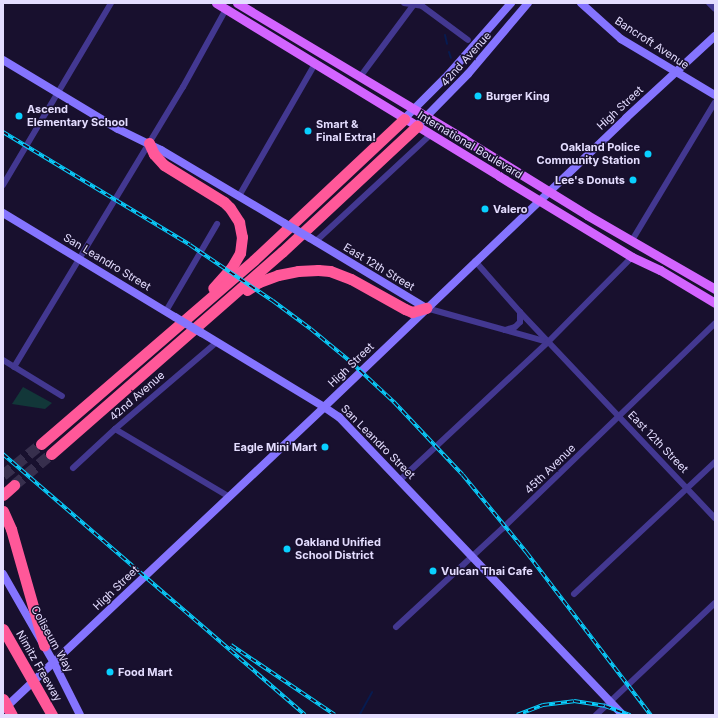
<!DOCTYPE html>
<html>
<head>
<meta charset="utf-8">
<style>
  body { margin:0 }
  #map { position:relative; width:718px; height:718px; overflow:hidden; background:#18102e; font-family:Inter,sans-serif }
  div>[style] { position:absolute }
  .green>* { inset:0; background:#123739 }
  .stream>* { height:2px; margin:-1px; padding:0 1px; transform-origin:1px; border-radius:1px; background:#071b50 }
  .highway-tunnel>* { height:11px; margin-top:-5.5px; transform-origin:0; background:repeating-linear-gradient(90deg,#372f4d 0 11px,transparent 0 16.5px) }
  .street>* { height:6px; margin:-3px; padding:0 3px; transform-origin:3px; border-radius:3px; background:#433891 }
  .secondary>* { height:8px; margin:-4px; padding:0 4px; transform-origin:4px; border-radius:4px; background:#8574ff }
  .primary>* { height:9px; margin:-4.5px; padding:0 4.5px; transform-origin:4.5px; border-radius:4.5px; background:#d364ff }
  .highway>* { height:11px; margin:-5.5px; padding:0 5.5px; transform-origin:5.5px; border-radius:5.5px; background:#ff5899 }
  .rail>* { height:3.5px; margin-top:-1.75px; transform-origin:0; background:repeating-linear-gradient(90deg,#18102e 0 6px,#09d0ff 0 12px); box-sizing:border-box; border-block:1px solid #09d0ff }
  .secondary-bridge>* { height:8px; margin:-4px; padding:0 4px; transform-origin:4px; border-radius:4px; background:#8574ff }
  .highway-bridge>* { height:11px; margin:-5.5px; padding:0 5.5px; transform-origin:5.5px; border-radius:5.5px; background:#ff5899 }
  .dots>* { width:11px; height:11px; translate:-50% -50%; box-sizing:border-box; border:2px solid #18102e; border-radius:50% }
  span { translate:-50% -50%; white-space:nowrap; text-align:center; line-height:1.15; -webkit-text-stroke:3px #18102e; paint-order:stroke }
  .street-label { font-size:11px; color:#e4ddff }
  .poi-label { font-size:11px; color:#e4ddff; font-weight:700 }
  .left { translate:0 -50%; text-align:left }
  .right { translate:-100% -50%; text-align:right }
  .frame { position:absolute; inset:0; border:4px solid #e4ddff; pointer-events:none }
</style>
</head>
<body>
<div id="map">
  <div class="green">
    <div style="clip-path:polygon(23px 387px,52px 403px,45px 409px,12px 404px)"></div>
  </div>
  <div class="stream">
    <div style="left:445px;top:35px;width:9px;rotate:77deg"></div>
    <div style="left:449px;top:52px;width:6px;rotate:72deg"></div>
    <div style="left:360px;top:714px;width:25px;rotate:-61deg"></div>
  </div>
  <div class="highway-tunnel">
    <div style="left:3px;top:475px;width:49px;rotate:-39.2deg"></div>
    <div style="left:14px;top:485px;width:48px;rotate:-40deg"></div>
  </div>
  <div class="street">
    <div style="left:404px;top:3px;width:18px;rotate:9deg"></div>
    <div style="left:422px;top:6px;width:57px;rotate:36.5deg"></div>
    <div style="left:709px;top:3px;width:8px;rotate:45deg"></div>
    <div style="left:360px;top:77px;width:92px;rotate:-53.4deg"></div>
    <div style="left:3px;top:185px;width:212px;rotate:-59.3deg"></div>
    <div style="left:239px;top:196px;width:152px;rotate:-60.1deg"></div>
    <div style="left:315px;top:242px;width:157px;rotate:-42.9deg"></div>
    <div style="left:631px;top:242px;width:163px;rotate:-59deg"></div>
    <div style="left:475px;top:261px;width:68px;rotate:48.6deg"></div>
    <div style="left:520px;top:312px;width:284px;rotate:46.6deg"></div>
    <div style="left:426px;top:308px;width:127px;rotate:15.6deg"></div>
    <div style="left:166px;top:311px;width:101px;rotate:-59.6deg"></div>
    <div style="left:505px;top:330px;width:10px;rotate:-17deg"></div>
    <div style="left:515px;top:327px;width:7px;rotate:-45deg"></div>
    <div style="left:520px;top:322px;width:10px;rotate:-90deg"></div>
    <div style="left:3px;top:360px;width:69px;rotate:31.4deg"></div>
    <div style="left:14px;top:367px;width:327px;rotate:-58.9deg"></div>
    <div style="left:183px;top:87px;width:89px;rotate:-61.1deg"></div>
    <div style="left:115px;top:429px;width:131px;rotate:30.7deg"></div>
    <div style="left:73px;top:468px;width:57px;rotate:-42.9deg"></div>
    <div style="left:115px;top:429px;width:134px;rotate:-40.5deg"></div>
    <div style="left:400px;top:480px;width:202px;rotate:-43deg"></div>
    <div style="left:548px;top:342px;width:120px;rotate:-45.3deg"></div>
    <div style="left:574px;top:594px;width:193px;rotate:-43.1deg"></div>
    <div style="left:396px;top:627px;width:146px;rotate:-42.8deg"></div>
    <div style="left:503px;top:528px;width:295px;rotate:-44deg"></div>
    <div style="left:596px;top:715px;width:163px;rotate:-43.3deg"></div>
  </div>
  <div class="secondary">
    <div style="left:581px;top:3px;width:54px;rotate:42deg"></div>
    <div style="left:621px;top:39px;width:109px;rotate:30.8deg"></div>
    <div style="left:3px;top:60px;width:134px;rotate:31deg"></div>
    <div style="left:118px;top:129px;width:48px;rotate:26deg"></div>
    <div style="left:161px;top:150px;width:143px;rotate:30.7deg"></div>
    <div style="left:404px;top:119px;width:62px;rotate:-45deg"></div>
    <div style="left:448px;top:75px;width:96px;rotate:-48.8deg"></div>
    <div style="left:417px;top:126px;width:73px;rotate:-45.6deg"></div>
    <div style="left:468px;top:74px;width:93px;rotate:-49.8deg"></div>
    <div style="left:3px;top:213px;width:201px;rotate:31.2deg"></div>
    <div style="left:310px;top:238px;width:135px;rotate:31.1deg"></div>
    <div style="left:202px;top:333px;width:143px;rotate:31.2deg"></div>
    <div style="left:324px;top:407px;width:18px;rotate:34deg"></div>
    <div style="left:339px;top:417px;width:412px;rotate:46.4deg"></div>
    <div style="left:3px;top:574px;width:103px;rotate:60.2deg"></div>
    <div style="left:54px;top:663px;width:58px;rotate:63.4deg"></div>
    <div style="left:4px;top:709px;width:440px;rotate:-43.3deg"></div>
    <div style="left:324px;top:407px;width:418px;rotate:-43.7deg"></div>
    <div style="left:626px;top:118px;width:121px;rotate:-42.7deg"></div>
  </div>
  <div class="primary">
    <div style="left:216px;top:3px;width:332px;rotate:31.4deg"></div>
    <div style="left:499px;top:176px;width:156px;rotate:31.3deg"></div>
    <div style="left:632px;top:257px;width:31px;rotate:25deg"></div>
    <div style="left:660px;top:270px;width:64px;rotate:31deg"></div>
    <div style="left:237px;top:3px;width:265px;rotate:30.9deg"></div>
    <div style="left:464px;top:139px;width:145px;rotate:31.7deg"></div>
    <div style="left:587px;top:215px;width:148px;rotate:30deg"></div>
  </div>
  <div class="highway">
    <div style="left:149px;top:143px;width:12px;rotate:66deg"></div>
    <div style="left:154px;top:154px;width:15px;rotate:48deg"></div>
    <div style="left:164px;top:165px;width:70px;rotate:31.7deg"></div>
    <div style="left:224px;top:202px;width:8px;rotate:45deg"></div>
    <div style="left:230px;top:208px;width:17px;rotate:57deg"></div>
    <div style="left:239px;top:222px;width:15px;rotate:79deg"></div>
    <div style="left:242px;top:237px;width:16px;rotate:97deg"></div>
    <div style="left:240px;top:253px;width:16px;rotate:120deg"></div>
    <div style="left:232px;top:267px;width:28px;rotate:132deg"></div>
    <div style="left:247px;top:290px;width:14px;rotate:-34deg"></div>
    <div style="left:259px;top:282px;width:20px;rotate:-20deg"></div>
    <div style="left:278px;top:275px;width:20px;rotate:-11deg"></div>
    <div style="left:298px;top:271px;width:20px;rotate:-3deg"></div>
    <div style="left:318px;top:270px;width:12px;rotate:5deg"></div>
    <div style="left:330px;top:271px;width:22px;rotate:21deg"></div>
    <div style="left:351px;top:279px;width:62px;rotate:29.1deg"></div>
    <div style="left:405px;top:309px;width:8px;rotate:23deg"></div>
    <div style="left:412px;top:312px;width:15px;rotate:-16deg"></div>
    <div style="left:41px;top:444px;width:281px;rotate:-40.8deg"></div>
    <div style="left:254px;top:260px;width:206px;rotate:-43.2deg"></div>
    <div style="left:51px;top:454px;width:307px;rotate:-41.2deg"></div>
    <div style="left:282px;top:252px;width:185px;rotate:-43deg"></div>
    <div style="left:3px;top:495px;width:15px;rotate:-42deg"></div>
    <div style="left:3px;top:511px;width:20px;rotate:66deg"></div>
    <div style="left:11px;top:529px;width:121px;rotate:74.1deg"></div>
  </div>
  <div class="rail">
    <div style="left:3px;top:132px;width:218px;rotate:31.1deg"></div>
    <div style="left:190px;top:245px;width:100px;rotate:34deg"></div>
    <div style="left:273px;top:301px;width:47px;rotate:36.4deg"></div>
    <div style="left:311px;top:329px;width:52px;rotate:39.5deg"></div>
    <div style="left:351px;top:362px;width:59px;rotate:42.9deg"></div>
    <div style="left:394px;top:402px;width:100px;rotate:46.6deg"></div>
    <div style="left:463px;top:475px;width:101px;rotate:50.6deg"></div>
    <div style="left:527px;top:553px;width:204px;rotate:52.6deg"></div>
    <div style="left:3px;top:454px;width:399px;rotate:40.8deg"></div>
    <div style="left:231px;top:645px;width:125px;rotate:33.9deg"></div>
    <div style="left:517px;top:715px;width:28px;rotate:-21deg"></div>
    <div style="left:543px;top:705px;width:31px;rotate:-7deg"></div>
    <div style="left:574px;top:701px;width:31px;rotate:9deg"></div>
    <div style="left:605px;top:706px;width:27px;rotate:20deg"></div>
  </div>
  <div class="secondary-bridge">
    <div style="left:284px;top:223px;width:30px;rotate:30deg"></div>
    <div style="left:175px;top:317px;width:31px;rotate:31deg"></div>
  </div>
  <div class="highway-bridge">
    <div style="left:3px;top:629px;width:99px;rotate:60.3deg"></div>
    <div style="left:3px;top:699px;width:18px;rotate:61deg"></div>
  </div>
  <div class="dots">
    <div style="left:478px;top:96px;background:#09d0ff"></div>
    <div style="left:19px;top:116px;background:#09d0ff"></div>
    <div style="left:308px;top:131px;background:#09d0ff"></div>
    <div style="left:648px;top:154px;background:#09d0ff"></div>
    <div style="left:633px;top:180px;background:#09d0ff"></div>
    <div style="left:485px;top:209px;background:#09d0ff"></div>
    <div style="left:325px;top:447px;background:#09d0ff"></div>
    <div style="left:287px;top:549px;background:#09d0ff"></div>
    <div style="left:433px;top:571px;background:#09d0ff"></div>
    <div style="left:110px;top:672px;background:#09d0ff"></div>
  </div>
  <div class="street-label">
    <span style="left:652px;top:43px;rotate:33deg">Bancroft Avenue</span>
    <span style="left:466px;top:59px;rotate:-48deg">42nd Avenue</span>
    <span style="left:620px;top:108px;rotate:-43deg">High Street</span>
    <span style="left:470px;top:145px;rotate:31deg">International Boulevard</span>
    <span style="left:107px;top:262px;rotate:31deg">San Leandro Street</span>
    <span style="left:379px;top:267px;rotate:31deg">East 12th Street</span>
    <span style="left:351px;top:365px;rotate:-44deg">High Street</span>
    <span style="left:137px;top:396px;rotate:-41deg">42nd Avenue</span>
    <span style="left:378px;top:442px;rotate:45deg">San Leandro Street</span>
    <span style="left:658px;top:442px;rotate:46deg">East 12th Street</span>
    <span style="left:550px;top:469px;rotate:-44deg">45th Avenue</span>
    <span style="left:116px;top:588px;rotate:-44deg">High Street</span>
    <span style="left:52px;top:639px;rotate:61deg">Coliseum Way</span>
    <span style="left:39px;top:666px;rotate:60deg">Nimitz Freeway</span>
  </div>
  <div class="poi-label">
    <span class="left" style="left:486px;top:96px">Burger King</span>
    <span class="left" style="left:27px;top:116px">Ascend<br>Elementary School</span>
    <span class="left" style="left:316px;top:131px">Smart &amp;<br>Final Extra!</span>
    <span class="right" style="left:640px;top:154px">Oakland Police<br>Community Station</span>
    <span class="right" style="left:625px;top:180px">Lee's Donuts</span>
    <span class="left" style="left:493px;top:209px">Valero</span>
    <span class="right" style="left:317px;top:447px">Eagle Mini Mart</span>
    <span class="left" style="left:295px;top:549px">Oakland Unified<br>School District</span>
    <span class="left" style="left:441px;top:571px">Vulcan Thai Cafe</span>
    <span class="left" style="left:118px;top:672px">Food Mart</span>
  </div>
  <div class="frame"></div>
</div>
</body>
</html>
